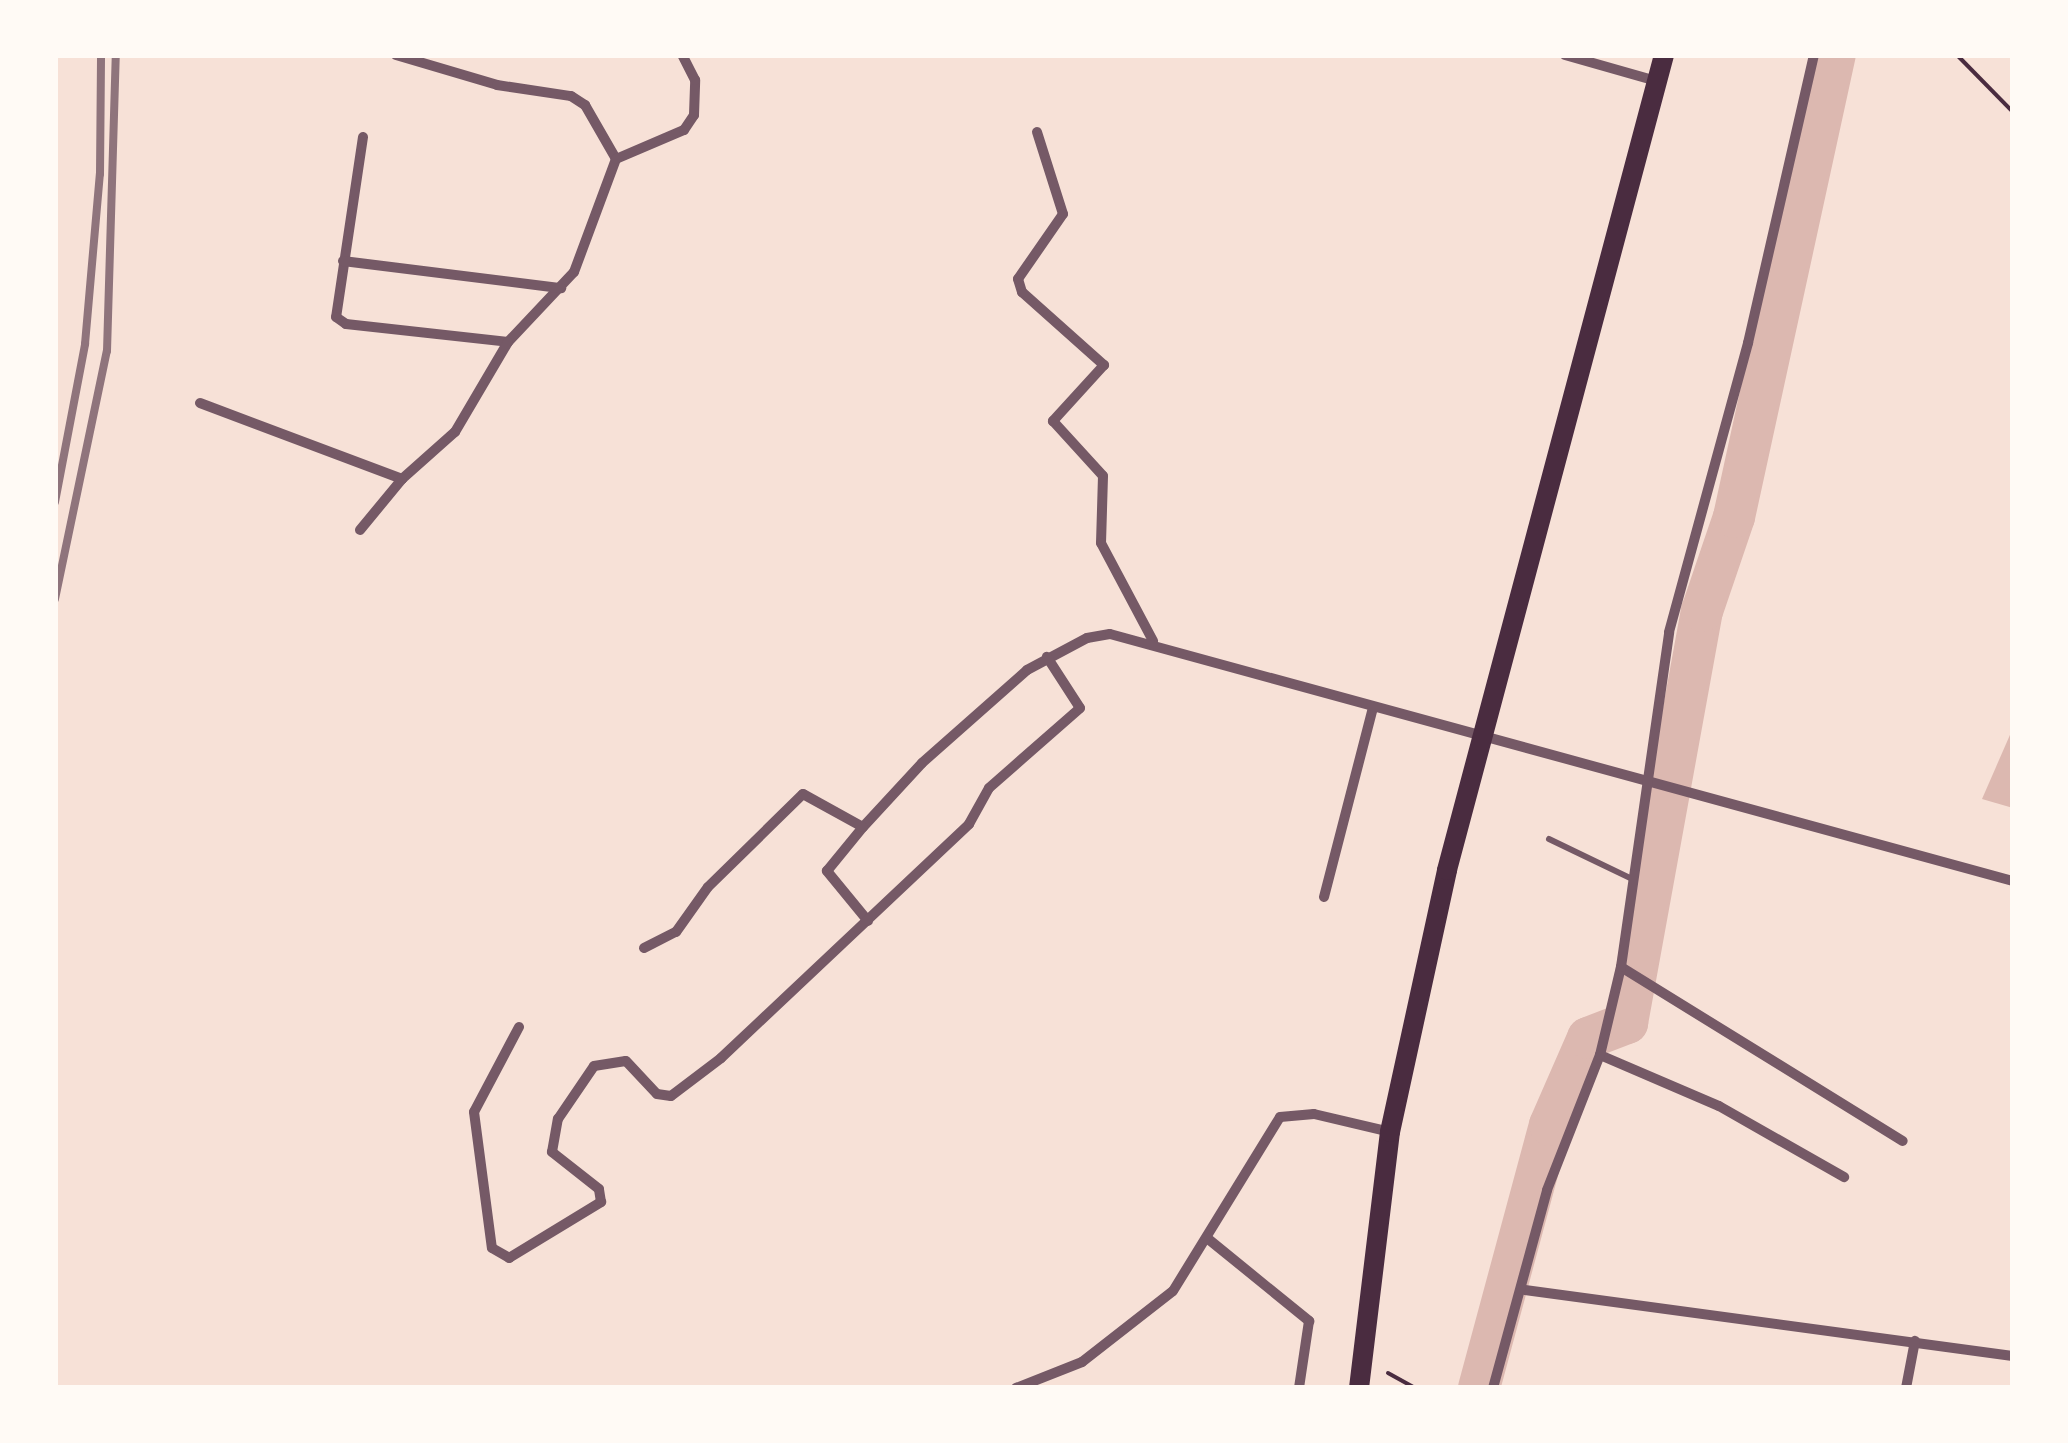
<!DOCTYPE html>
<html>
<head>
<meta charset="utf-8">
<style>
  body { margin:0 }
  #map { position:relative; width:2068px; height:1443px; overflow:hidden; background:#f7e1d7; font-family:Arial,sans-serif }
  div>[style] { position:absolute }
  .water>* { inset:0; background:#dcb8b0 }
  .river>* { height:42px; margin:-21px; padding:0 21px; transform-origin:21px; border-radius:21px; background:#dcb8b0 }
  .path>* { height:4px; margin:-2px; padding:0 2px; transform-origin:2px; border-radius:2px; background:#4a2c40 }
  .service>* { height:6px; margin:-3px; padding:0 3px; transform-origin:3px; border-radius:3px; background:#755966 }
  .minor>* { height:10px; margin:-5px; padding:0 5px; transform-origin:5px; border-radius:5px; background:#755966 }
  .trunk>* { height:20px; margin:-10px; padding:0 10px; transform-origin:10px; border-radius:10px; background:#4a2c40 }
  .rail>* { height:8px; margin:-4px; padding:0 4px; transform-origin:4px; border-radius:4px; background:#8f747c }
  span { translate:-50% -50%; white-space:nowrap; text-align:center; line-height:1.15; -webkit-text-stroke:10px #fffaf5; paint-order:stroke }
  .frame { position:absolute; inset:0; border:58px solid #fffaf5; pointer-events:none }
</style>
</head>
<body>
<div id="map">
  <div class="water">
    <div style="clip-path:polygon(2013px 728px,2013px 808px,1982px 799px)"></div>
  </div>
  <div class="river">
    <div style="left:1479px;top:1388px;width:272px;rotate:-74.9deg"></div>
    <div style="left:1550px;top:1125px;width:95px;rotate:-66.4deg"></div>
    <div style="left:1588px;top:1038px;width:42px;rotate:-21deg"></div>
    <div style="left:1627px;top:1023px;width:419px;rotate:-79.7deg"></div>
    <div style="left:1702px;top:611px;width:99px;rotate:-71.2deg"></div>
    <div style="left:1734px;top:517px;width:473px;rotate:-77.7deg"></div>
  </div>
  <div class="path">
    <div style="left:1957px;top:55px;width:80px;rotate:45.5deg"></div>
    <div style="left:1388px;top:1373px;width:31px;rotate:29deg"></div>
  </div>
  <div class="service">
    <div style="left:1549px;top:839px;width:92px;rotate:25.7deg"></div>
  </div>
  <div class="minor">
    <div style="left:396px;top:55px;width:105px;rotate:16.5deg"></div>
    <div style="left:497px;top:85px;width:75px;rotate:8.5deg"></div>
    <div style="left:571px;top:96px;width:17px;rotate:33deg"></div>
    <div style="left:585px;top:105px;width:62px;rotate:60.1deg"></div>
    <div style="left:1565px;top:55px;width:95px;rotate:15.9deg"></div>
    <div style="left:1037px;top:132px;width:86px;rotate:72.4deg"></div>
    <div style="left:1063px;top:214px;width:79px;rotate:124.7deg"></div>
    <div style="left:1018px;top:279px;width:14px;rotate:73deg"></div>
    <div style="left:1022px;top:292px;width:110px;rotate:41.7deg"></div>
    <div style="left:1104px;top:365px;width:76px;rotate:132.3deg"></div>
    <div style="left:1053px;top:421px;width:74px;rotate:47.7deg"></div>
    <div style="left:1103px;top:476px;width:67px;rotate:91.7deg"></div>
    <div style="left:1101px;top:543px;width:111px;rotate:62deg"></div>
    <div style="left:363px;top:137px;width:182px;rotate:98.5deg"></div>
    <div style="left:336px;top:317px;width:12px;rotate:35deg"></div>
    <div style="left:346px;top:324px;width:163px;rotate:6.3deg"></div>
    <div style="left:508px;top:342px;width:96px;rotate:-46.7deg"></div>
    <div style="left:574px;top:272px;width:121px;rotate:-69.6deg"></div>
    <div style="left:616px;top:159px;width:74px;rotate:-23.1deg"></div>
    <div style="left:684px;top:130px;width:18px;rotate:-56deg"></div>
    <div style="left:694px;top:115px;width:35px;rotate:-88deg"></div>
    <div style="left:695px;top:80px;width:28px;rotate:-117deg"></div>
    <div style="left:343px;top:261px;width:220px;rotate:7.1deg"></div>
    <div style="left:200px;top:403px;width:216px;rotate:20.6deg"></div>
    <div style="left:402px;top:479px;width:71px;rotate:-41.6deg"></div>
    <div style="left:455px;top:432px;width:104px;rotate:-59.5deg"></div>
    <div style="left:360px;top:530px;width:66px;rotate:-50.5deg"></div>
    <div style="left:1324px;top:897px;width:195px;rotate:-75.5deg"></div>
    <div style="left:868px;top:921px;width:65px;rotate:-129.4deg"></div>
    <div style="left:827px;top:871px;width:57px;rotate:-50.7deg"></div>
    <div style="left:863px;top:827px;width:87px;rotate:-47.3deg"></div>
    <div style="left:922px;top:763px;width:140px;rotate:-41.5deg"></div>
    <div style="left:1027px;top:670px;width:68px;rotate:-28.1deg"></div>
    <div style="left:1087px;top:638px;width:23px;rotate:-10deg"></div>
    <div style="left:1110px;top:634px;width:936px;rotate:15.3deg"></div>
    <div style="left:644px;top:948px;width:36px;rotate:-27deg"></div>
    <div style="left:676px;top:932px;width:55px;rotate:-54.6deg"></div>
    <div style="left:708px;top:887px;width:133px;rotate:-44.4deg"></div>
    <div style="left:803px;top:794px;width:68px;rotate:28.8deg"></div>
    <div style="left:1621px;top:967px;width:331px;rotate:31.7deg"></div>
    <div style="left:519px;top:1027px;width:96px;rotate:117.9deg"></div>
    <div style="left:474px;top:1112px;width:137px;rotate:82.5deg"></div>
    <div style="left:492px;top:1248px;width:20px;rotate:30deg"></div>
    <div style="left:509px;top:1258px;width:108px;rotate:-31.3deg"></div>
    <div style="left:601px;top:1202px;width:13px;rotate:-99deg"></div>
    <div style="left:599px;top:1189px;width:60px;rotate:-141.8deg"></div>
    <div style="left:552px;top:1152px;width:34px;rotate:-80deg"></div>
    <div style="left:558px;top:1119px;width:64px;rotate:-55.8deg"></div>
    <div style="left:594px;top:1066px;width:32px;rotate:-9deg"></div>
    <div style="left:626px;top:1061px;width:45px;rotate:46.8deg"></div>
    <div style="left:657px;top:1094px;width:14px;rotate:8deg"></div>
    <div style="left:671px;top:1096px;width:63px;rotate:-37.2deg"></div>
    <div style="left:721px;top:1058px;width:341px;rotate:-43.3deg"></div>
    <div style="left:969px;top:824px;width:41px;rotate:-60.9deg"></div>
    <div style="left:989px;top:788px;width:121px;rotate:-41.3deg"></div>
    <div style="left:1080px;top:708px;width:61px;rotate:-122.9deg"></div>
    <div style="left:1600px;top:1055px;width:129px;rotate:23.2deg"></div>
    <div style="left:1719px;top:1106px;width:144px;rotate:29.6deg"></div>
    <div style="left:1207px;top:1238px;width:132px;rotate:39.1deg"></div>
    <div style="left:1309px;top:1321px;width:68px;rotate:98.5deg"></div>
    <div style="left:1525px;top:1290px;width:492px;rotate:7.7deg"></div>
    <div style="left:1016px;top:1388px;width:71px;rotate:-21.5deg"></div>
    <div style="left:1082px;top:1362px;width:115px;rotate:-38deg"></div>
    <div style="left:1173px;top:1291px;width:204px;rotate:-58.4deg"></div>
    <div style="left:1280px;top:1117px;width:34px;rotate:-5deg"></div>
    <div style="left:1314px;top:1114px;width:78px;rotate:13.3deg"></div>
    <div style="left:1493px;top:1388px;width:205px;rotate:-74.7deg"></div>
    <div style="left:1547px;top:1190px;width:145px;rotate:-68.6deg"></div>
    <div style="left:1600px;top:1055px;width:90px;rotate:-76.6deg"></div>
    <div style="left:1621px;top:967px;width:338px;rotate:-81.8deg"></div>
    <div style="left:1669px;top:632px;width:300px;rotate:-74.7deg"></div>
    <div style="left:1748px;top:343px;width:295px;rotate:-77.1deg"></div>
    <div style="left:1906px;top:1388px;width:48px;rotate:-79.2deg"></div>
  </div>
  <div class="trunk">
    <div style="left:1359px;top:1388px;width:258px;rotate:-83.1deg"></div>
    <div style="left:1390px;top:1132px;width:268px;rotate:-77.7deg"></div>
    <div style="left:1447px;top:870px;width:843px;rotate:-75.09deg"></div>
  </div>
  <div class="rail">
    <div style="left:55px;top:502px;width:161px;rotate:-79.2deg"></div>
    <div style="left:85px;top:344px;width:171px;rotate:-85deg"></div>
    <div style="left:100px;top:174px;width:119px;rotate:-89.5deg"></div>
    <div style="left:55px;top:599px;width:253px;rotate:-78.2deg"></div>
    <div style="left:107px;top:351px;width:296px;rotate:-88.3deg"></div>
  </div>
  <div class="frame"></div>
</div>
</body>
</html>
